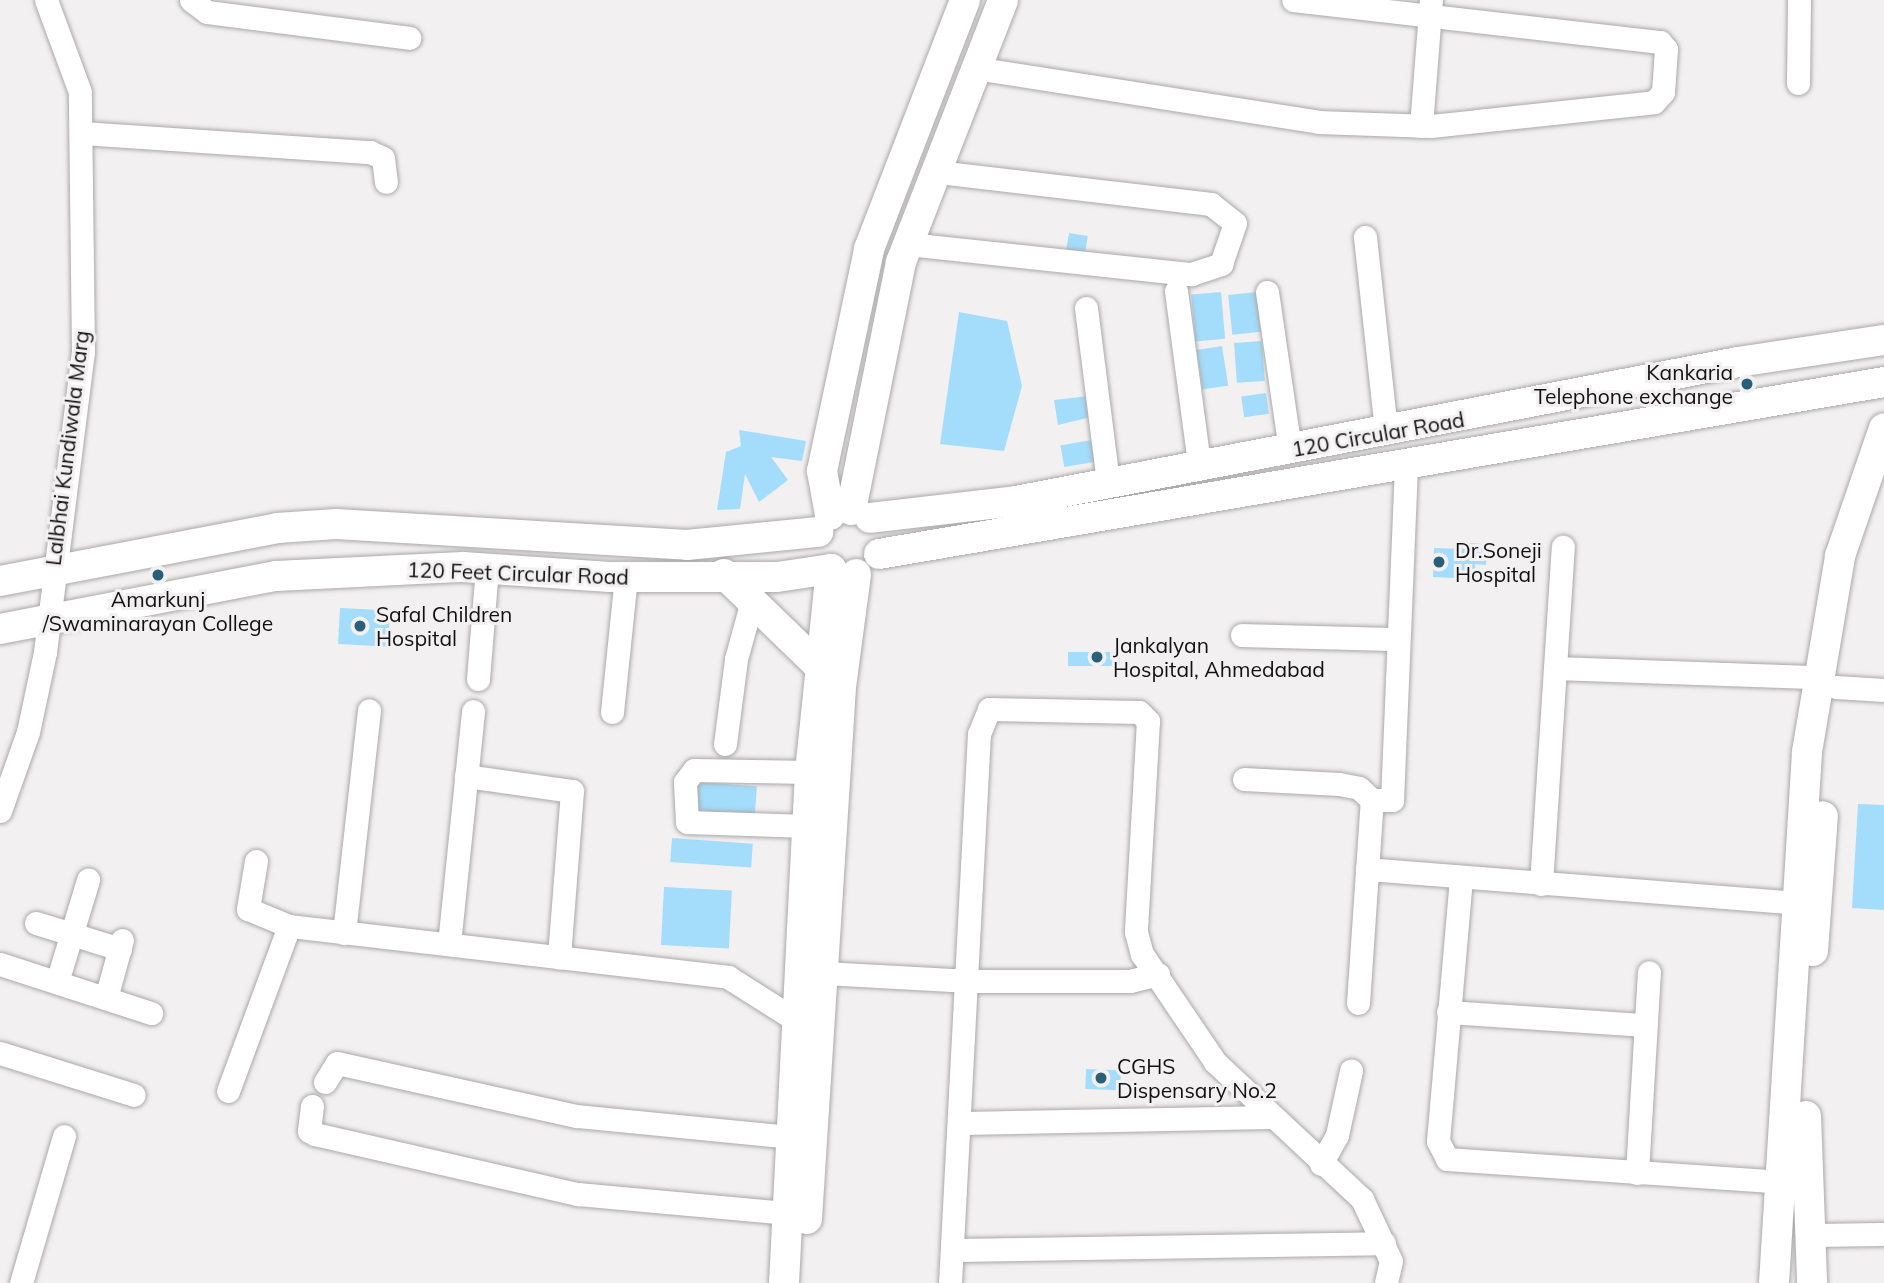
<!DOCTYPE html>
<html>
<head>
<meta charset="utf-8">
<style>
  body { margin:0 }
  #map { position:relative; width:1884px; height:1283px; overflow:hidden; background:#f3f0f1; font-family:Mulish,sans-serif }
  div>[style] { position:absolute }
  .building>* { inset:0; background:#a4dcfb; transform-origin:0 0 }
  .roads { filter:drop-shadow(0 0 2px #aba8a9) drop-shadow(0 0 2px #aba8a9) }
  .minor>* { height:23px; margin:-11.5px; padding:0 11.5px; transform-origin:11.5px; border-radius:11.5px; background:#fff }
  .major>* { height:30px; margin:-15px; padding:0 15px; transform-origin:15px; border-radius:15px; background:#fff }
  .dots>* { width:19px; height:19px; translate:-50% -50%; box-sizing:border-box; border:4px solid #f3f0f1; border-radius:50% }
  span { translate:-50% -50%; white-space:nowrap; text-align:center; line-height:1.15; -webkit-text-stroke:6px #f3f0f1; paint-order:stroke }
  .poi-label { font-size:21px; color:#121111 }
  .right { translate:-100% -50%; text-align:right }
  .left { translate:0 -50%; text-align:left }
  .street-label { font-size:21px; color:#121111 }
</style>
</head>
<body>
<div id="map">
  <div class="building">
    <div style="left:1069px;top:233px;width:19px;height:24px;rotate:9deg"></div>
    <div style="left:1221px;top:292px;width:47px;height:30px;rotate:85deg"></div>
    <div style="left:1257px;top:292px;width:40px;height:29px;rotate:84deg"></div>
    <div style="clip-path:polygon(959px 312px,1007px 321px,1022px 386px,1004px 451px,940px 444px)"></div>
    <div style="left:1262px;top:341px;width:40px;height:28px;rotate:86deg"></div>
    <div style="left:1222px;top:346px;width:40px;height:26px;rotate:81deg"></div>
    <div style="left:1266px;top:393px;width:21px;height:25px;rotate:82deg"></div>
    <div style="clip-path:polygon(1089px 396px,1091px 417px,1058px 425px,1054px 400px)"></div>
    <div style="clip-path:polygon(739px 430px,806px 441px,802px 461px,771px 457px,788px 480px,759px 502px,745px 474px,740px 509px,717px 510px,726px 452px,741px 446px)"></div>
    <div style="left:1091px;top:440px;width:22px;height:31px;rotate:80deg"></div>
    <div style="clip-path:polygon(1467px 543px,1487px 544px,1486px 565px,1475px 564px,1475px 579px,1433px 577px,1434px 548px,1467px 549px)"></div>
    <div style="left:340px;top:608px;width:50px;height:36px;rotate:3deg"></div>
    <div style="left:1068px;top:652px;width:52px;height:14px"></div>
    <div style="left:696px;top:782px;width:61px;height:33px;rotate:4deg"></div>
    <div style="clip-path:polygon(1858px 804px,1884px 805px,1884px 910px,1852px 908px)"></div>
    <div style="left:672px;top:838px;width:81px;height:24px;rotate:4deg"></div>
    <div style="left:664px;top:887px;width:68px;height:58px;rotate:3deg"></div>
    <div style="left:1086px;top:1069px;width:35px;height:20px;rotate:2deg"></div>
  </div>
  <div class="roads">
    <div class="minor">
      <div style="left:191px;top:0;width:20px;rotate:37deg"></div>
      <div style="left:207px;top:12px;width:204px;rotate:7.3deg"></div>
      <div style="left:975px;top:68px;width:347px;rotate:8.9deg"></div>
      <div style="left:1318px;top:122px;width:113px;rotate:2deg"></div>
      <div style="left:1431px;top:126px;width:224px;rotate:-6.1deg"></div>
      <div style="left:1654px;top:102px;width:13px;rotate:-48deg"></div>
      <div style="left:1663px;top:92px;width:43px;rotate:-86deg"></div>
      <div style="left:1666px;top:49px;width:9px;rotate:-131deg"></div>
      <div style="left:1660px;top:42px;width:369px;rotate:-173.5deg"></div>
      <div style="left:1798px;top:83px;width:83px;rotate:-89.3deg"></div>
      <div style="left:1421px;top:126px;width:126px;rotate:-85.5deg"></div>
      <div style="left:82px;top:133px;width:289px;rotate:3.8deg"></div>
      <div style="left:370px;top:152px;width:14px;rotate:25deg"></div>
      <div style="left:383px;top:158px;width:24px;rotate:83deg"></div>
      <div style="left:1365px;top:237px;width:195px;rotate:83.8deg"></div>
      <div style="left:908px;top:244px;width:285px;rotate:6.1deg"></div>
      <div style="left:1191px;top:274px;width:32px;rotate:-18deg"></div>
      <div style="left:1221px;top:264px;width:43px;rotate:-71.1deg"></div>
      <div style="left:1235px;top:223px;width:31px;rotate:-142deg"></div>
      <div style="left:1211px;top:204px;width:276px;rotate:-173.3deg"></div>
      <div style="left:1176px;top:291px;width:174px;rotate:82.4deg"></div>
      <div style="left:1267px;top:292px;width:159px;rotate:81.7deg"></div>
      <div style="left:1086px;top:308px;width:174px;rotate:82.8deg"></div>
      <div style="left:1242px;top:635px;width:156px;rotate:1.5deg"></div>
      <div style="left:1555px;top:668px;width:263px;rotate:2deg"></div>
      <div style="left:478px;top:679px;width:111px;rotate:-85.4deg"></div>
      <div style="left:1836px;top:687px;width:48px;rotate:3.6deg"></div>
      <div style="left:612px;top:712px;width:136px;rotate:-84.1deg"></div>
      <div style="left:725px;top:744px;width:86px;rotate:-82.6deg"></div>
      <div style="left:736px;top:659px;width:60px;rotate:-74.6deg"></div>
      <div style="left:466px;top:776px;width:107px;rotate:8.1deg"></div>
      <div style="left:572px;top:791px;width:167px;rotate:94.5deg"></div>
      <div style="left:1244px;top:779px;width:95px;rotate:3deg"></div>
      <div style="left:1339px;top:784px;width:20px;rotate:11deg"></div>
      <div style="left:1359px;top:788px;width:18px;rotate:43deg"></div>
      <div style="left:0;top:811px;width:84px;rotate:-70.5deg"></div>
      <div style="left:28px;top:732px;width:82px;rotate:-78deg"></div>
      <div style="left:45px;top:652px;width:302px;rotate:-82.8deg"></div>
      <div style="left:83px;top:352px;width:260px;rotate:-90.7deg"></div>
      <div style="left:80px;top:92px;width:98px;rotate:-110.3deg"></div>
      <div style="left:808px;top:826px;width:121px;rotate:-178.1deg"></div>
      <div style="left:687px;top:822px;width:40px;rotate:-92.9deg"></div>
      <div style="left:685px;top:782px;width:15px;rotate:-53deg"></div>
      <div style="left:694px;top:770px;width:116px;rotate:1deg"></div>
      <div style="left:256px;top:861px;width:49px;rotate:99.5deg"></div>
      <div style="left:248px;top:909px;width:44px;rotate:22.5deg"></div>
      <div style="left:289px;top:926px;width:442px;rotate:6.6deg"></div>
      <div style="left:728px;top:977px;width:84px;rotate:32.4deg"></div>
      <div style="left:1367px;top:869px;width:430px;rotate:4.5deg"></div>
      <div style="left:1461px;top:878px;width:264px;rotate:95deg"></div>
      <div style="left:1438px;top:1141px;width:20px;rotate:63deg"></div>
      <div style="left:1447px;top:1159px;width:336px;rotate:3.9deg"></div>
      <div style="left:1541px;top:884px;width:338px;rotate:-86.3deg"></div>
      <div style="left:36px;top:923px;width:88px;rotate:17.2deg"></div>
      <div style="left:344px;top:933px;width:224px;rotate:-83.6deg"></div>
      <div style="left:449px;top:944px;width:234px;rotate:-84.1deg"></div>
      <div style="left:0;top:964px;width:159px;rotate:18deg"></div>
      <div style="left:824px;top:973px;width:146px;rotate:3.1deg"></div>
      <div style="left:970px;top:981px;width:160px"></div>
      <div style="left:1130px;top:981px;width:29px;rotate:-14deg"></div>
      <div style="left:57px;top:982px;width:107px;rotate:-73.1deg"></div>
      <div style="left:106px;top:998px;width:60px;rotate:-74.6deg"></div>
      <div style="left:1358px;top:1003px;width:203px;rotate:-86.1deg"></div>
      <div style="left:1372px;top:800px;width:20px"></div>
      <div style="left:1392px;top:800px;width:336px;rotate:-87.6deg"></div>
      <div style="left:1448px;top:1012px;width:194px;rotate:3.8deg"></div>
      <div style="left:0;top:1053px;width:140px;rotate:17.4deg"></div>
      <div style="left:325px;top:1082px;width:22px;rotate:-58deg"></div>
      <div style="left:337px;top:1063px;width:246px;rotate:12.5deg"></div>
      <div style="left:577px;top:1116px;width:215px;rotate:5.6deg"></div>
      <div style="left:228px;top:1091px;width:176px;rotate:-69.7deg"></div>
      <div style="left:312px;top:1106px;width:25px;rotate:97deg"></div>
      <div style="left:309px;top:1131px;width:7px;rotate:27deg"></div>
      <div style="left:315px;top:1134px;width:270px;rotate:12.9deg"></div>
      <div style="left:578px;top:1194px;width:211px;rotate:5.2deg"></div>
      <div style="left:962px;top:1123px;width:309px;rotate:-1.1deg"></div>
      <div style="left:1321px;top:1164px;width:33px;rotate:-61deg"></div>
      <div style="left:1337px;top:1135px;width:66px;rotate:-77.7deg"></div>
      <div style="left:1637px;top:1173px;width:201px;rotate:-86.6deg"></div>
      <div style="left:1812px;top:1235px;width:72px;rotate:-0.8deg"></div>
      <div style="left:953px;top:1250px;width:431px;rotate:-0.9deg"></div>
      <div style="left:21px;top:1283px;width:153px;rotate:-73.7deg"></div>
      <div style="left:950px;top:1283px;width:550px;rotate:-86.98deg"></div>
      <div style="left:979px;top:734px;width:27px;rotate:-68deg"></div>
      <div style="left:989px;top:709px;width:150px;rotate:1.1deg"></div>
      <div style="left:1139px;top:712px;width:13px;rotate:45deg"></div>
      <div style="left:1148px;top:721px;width:211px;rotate:93.3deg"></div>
      <div style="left:1136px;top:932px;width:23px;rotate:75deg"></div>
      <div style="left:1142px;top:954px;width:130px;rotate:55.9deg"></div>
      <div style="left:1215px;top:1062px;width:201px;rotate:43deg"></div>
      <div style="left:1362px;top:1199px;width:68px;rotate:64.9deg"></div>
      <div style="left:1391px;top:1261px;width:23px;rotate:103deg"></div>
    </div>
    <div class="major">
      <div style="left:851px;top:510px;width:253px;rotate:-78.6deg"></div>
      <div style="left:901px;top:262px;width:281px;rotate:-68.7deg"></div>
      <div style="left:830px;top:515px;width:45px;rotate:-100.3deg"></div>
      <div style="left:822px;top:471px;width:227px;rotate:-78deg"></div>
      <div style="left:869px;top:249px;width:267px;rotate:-68.9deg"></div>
      <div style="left:870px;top:518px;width:147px;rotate:-6.6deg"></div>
      <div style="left:1016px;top:501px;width:735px;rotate:-10.9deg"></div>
      <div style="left:1738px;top:362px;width:148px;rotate:-8.6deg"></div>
      <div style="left:879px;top:554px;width:1020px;rotate:-9.71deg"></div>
      <div style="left:724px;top:574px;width:134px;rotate:44.1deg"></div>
      <div style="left:0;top:581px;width:282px;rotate:-10.8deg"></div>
      <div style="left:277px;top:528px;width:59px;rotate:-3.9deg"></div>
      <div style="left:336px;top:524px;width:352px;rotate:3.4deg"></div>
      <div style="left:687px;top:545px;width:132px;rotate:-5.7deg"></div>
      <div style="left:0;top:629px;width:281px;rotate:-10.9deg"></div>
      <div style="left:276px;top:576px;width:187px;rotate:-2.8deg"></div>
      <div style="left:463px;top:567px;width:147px;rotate:3.9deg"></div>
      <div style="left:610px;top:577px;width:167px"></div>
      <div style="left:777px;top:577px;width:55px;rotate:-8.4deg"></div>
      <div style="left:831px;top:569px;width:204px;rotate:95.9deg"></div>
      <div style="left:810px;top:772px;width:512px;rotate:92.91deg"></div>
      <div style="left:1813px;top:951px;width:135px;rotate:-85.8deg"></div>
      <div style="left:1806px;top:1116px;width:167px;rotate:87.9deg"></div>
      <div style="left:807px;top:1219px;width:533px;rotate:-86.34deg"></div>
      <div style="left:841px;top:687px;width:114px;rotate:-82.4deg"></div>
      <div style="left:1774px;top:1283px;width:532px;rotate:-86.44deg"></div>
      <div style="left:1807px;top:752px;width:199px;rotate:-80.4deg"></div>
      <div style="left:1840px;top:556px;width:135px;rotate:-71deg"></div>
    </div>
  </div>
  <div class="dots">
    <div style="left:1747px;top:384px;background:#295f7a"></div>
    <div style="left:1439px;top:562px;background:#295f7a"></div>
    <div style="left:158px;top:575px;background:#295f7a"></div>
    <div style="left:360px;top:626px;background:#295f7a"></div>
    <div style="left:1097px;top:657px;background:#295f7a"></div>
    <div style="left:1101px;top:1078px;background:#295f7a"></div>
  </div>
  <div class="poi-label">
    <span class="right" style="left:1733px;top:384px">Kankaria<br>Telephone exchange</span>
    <span class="left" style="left:1455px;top:562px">Dr.Soneji<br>Hospital</span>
    <span style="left:158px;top:611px">Amarkunj<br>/Swaminarayan College</span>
    <span class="left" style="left:376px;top:626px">Safal Children<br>Hospital</span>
    <span class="left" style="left:1113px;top:657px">Jankalyan<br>Hospital, Ahmedabad</span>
    <span class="left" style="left:1117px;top:1078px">CGHS<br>Dispensary No.2</span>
  </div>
  <div class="street-label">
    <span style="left:1378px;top:434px;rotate:-10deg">120 Circular Road</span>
    <span style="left:67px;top:448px;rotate:-83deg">Lalbhai Kundiwala Marg</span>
    <span style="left:518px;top:573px;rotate:2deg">120 Feet Circular Road</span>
  </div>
</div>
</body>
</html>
